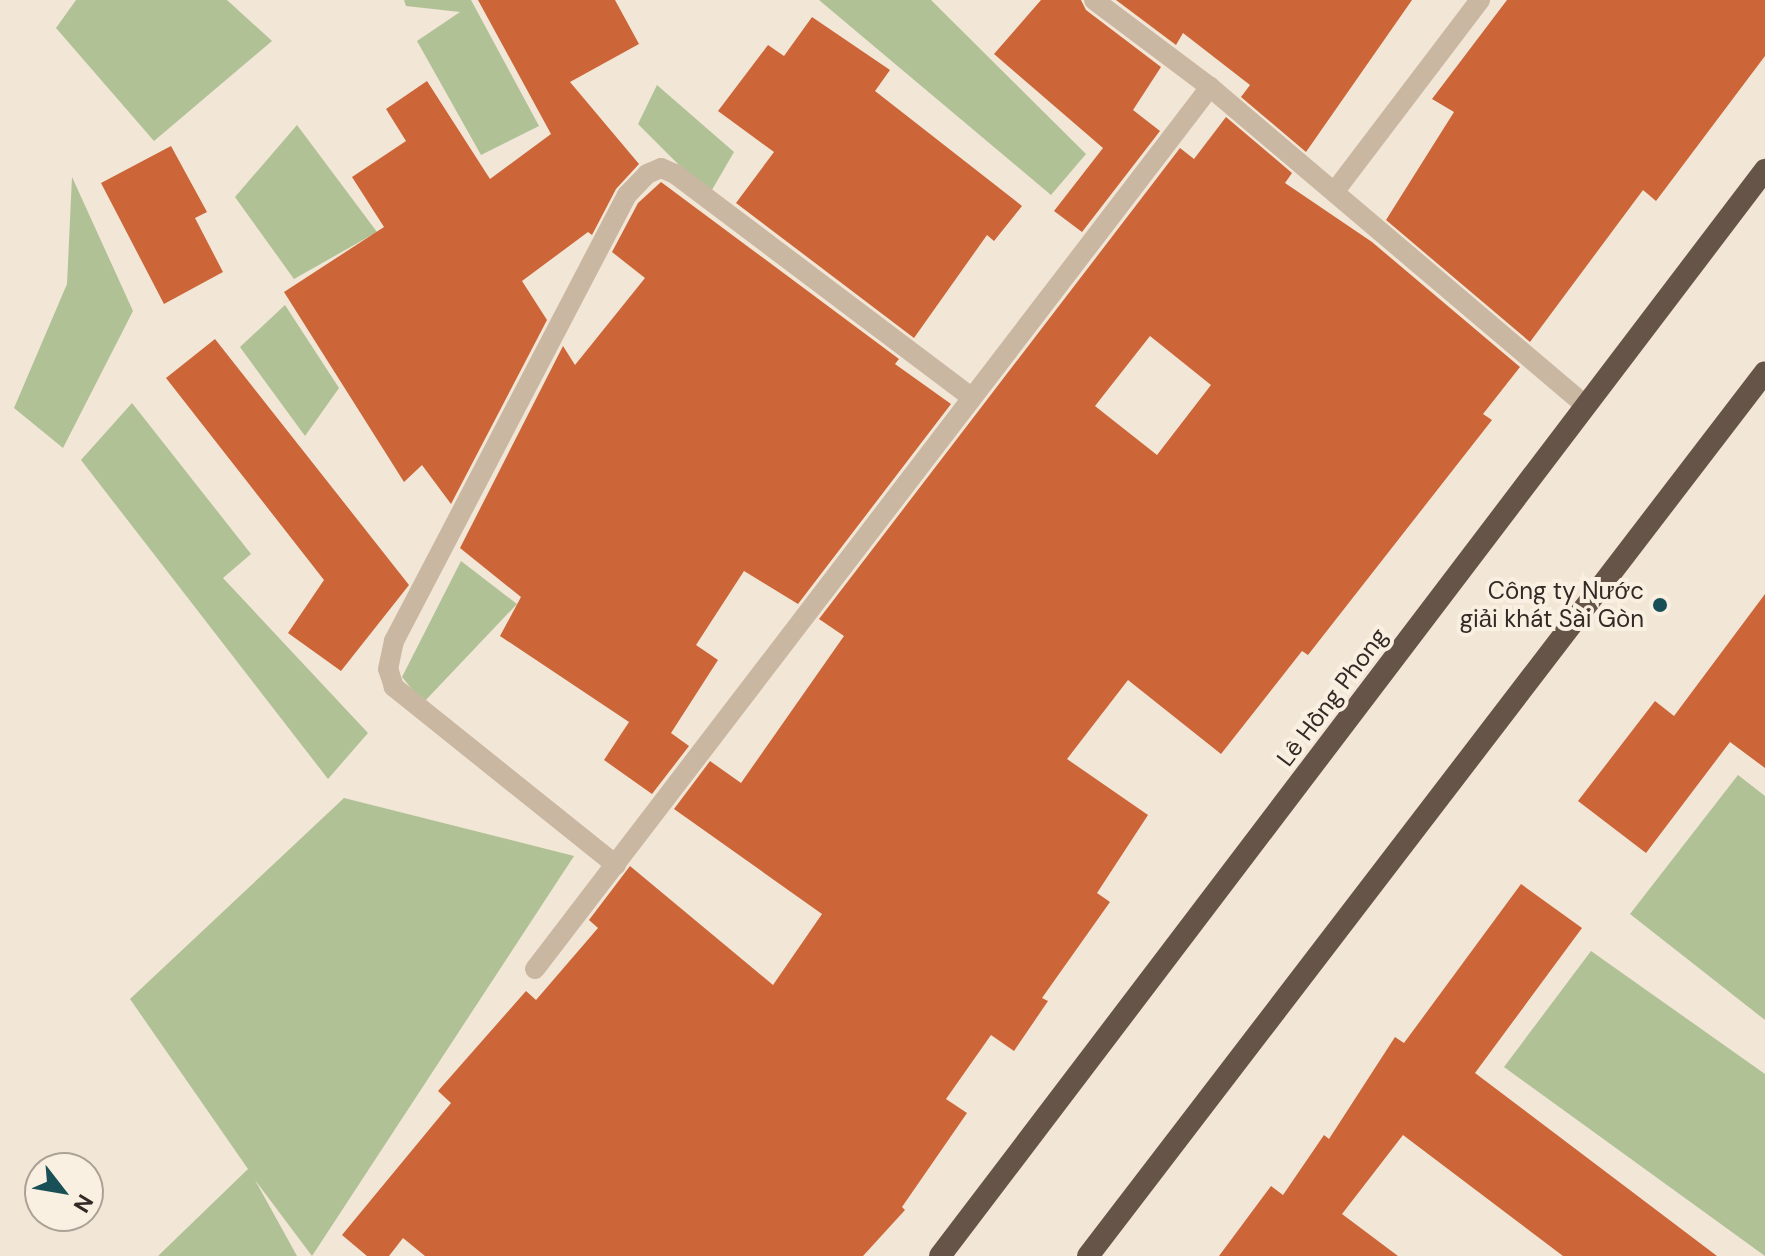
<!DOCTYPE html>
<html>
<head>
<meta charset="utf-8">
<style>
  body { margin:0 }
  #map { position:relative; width:1765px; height:1256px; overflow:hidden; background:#f2e6d6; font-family:"DM Sans",sans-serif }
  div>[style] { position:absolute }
  .green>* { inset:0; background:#b0c196 }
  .building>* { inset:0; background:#cc6639 }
  .service>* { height:20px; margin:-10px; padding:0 10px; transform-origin:10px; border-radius:10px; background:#cab7a2 }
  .minor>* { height:20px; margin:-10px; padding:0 10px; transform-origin:10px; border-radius:10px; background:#cab7a2 }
  .trunk>* { height:22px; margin:-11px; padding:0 11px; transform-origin:11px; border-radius:11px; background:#665448 }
  .dots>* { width:22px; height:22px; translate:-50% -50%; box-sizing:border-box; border:4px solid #faf0e2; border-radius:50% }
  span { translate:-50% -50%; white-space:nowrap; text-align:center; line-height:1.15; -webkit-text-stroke:8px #faf0e2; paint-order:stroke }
  .poi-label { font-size:24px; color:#342a25 }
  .right { translate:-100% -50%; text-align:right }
  .street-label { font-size:24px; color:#342a25 }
  .north { position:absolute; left:24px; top:1152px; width:80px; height:80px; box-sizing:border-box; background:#faf0e2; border:2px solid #aba196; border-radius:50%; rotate:121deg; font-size:22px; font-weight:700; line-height:32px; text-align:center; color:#342a25 }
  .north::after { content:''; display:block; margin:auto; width:28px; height:36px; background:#194f57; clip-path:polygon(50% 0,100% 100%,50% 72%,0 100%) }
</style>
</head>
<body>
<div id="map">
  <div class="green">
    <div style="clip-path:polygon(76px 0,227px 0,272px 41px,154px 141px,56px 28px)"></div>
    <div style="clip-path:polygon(404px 0,471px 0,539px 126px,481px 155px,417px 41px,460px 12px,406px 6px)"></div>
    <div style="clip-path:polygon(819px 0,931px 0,1086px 154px,1051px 195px)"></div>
    <div style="clip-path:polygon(657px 85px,734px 152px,709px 195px,638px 124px)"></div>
    <div style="clip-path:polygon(297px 125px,377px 232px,294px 279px,235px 197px)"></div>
    <div style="clip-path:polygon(72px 177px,133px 311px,63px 448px,14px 408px,67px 284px)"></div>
    <div style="clip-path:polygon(285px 305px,339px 388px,305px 436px,240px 347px)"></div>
    <div style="clip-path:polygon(132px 403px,251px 554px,223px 578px,368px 733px,328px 779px,81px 460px)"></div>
    <div style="clip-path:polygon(461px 561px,517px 604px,423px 703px,402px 677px)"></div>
    <div style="clip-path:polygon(1738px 775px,1765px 796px,1765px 1020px,1630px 914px)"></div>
    <div style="clip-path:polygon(344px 798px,574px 856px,312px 1256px,255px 1180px,297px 1256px,158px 1256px,248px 1169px,130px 999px)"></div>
    <div style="clip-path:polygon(1591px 951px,1765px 1074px,1765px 1256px,1504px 1067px)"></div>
  </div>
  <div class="building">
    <div style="clip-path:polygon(478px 0,615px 0,639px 44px,570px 82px,639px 164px,616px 189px,592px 235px,588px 232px,522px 281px,547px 320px,451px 504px,422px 465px,404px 482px,284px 292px,384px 227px,352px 177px,406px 141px,386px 109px,427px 81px,490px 179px,551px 134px)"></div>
    <div style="clip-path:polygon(1041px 0,1081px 0,1086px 10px,1161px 67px,1133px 110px,1160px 131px,1082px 232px,1054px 211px,1103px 148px,994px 54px)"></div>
    <div style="clip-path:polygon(1116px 0,1412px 0,1306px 152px,1241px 97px,1250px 85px,1183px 33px,1176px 45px)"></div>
    <div style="clip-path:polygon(1507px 0,1765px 0,1765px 56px,1656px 201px,1643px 190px,1530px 342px,1386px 220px,1454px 112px,1432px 99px)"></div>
    <div style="clip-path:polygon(812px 17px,890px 70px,875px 91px,1022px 206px,994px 241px,987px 235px,914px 338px,736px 203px,774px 152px,718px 111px,768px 45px,784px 56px)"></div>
    <div style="clip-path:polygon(evenodd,1226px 117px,1292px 173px,1285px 183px,1372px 242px,1520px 367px,1483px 414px,1492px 420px,1308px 655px,1302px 651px,1221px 754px,1128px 680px,1067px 759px,1148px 815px,1097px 893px,1110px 902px,1042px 998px,1048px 1001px,1014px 1051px,991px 1035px,946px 1099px,967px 1113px,902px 1207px,905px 1210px,863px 1256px,425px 1256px,403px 1238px,389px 1256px,367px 1256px,342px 1235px,451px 1103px,438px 1091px,526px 991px,536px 1000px,598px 928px,589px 920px,630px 866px,773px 985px,822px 914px,674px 809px,710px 761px,741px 783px,844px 636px,819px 619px,1180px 148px,1194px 159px,1226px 117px,1150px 336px,1211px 385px,1157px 455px,1095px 406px,1150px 336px)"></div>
    <div style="clip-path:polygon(171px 146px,207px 212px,195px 218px,223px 272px,164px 304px,101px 183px)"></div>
    <div style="clip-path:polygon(661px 182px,899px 359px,895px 364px,951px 404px,798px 604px,744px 571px,696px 645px,718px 660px,671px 733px,689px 746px,652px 794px,604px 760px,629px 722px,500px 636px,521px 597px,460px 548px,563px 346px,575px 365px,645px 278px,612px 252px,638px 203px)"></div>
    <div style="clip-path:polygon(215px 339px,409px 585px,341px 671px,288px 633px,324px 580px,166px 378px)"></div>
    <div style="clip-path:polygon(1765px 594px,1765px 768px,1730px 742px,1646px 853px,1578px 801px,1655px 701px,1674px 716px)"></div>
    <div style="clip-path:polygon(1521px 884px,1582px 928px,1475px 1073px,1717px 1256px,1563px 1256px,1403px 1135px,1342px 1214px,1398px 1256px,1219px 1256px,1271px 1186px,1283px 1195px,1324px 1135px,1329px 1139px,1395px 1037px,1404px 1043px)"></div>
  </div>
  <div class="service">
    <div style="left:1335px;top:191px;width:240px;rotate:-52.8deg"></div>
    <div style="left:616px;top:865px;width:285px;rotate:-141.3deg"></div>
    <div style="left:394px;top:687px;width:19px;rotate:-108deg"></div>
    <div style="left:388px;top:669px;width:29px;rotate:-78deg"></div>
    <div style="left:394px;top:641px;width:503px;rotate:-62.42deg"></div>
    <div style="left:627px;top:195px;width:29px;rotate:-46deg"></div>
    <div style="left:647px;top:174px;width:15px;rotate:-23deg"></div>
    <div style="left:661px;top:168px;width:15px;rotate:23deg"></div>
    <div style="left:675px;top:174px;width:369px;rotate:37deg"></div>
    <div style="left:535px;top:969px;width:1111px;rotate:-52.57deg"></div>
  </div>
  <div class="minor">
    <div style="left:1094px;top:0;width:145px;rotate:36.9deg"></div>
    <div style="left:1210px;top:87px;width:493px;rotate:40.3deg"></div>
  </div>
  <div class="trunk">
    <div style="left:940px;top:1256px;width:1364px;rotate:-52.78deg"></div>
    <div style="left:1088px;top:1256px;width:1113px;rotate:-52.55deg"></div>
  </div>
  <div class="dots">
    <div style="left:1660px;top:605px;background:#194f57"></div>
  </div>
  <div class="poi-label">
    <span class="right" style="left:1644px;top:605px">Công ty Nước<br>giải khát Sài Gòn</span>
  </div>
  <div class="street-label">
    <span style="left:1332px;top:697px;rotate:-53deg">Lê Hồng Phong</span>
  </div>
  <div class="north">N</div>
</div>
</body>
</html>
